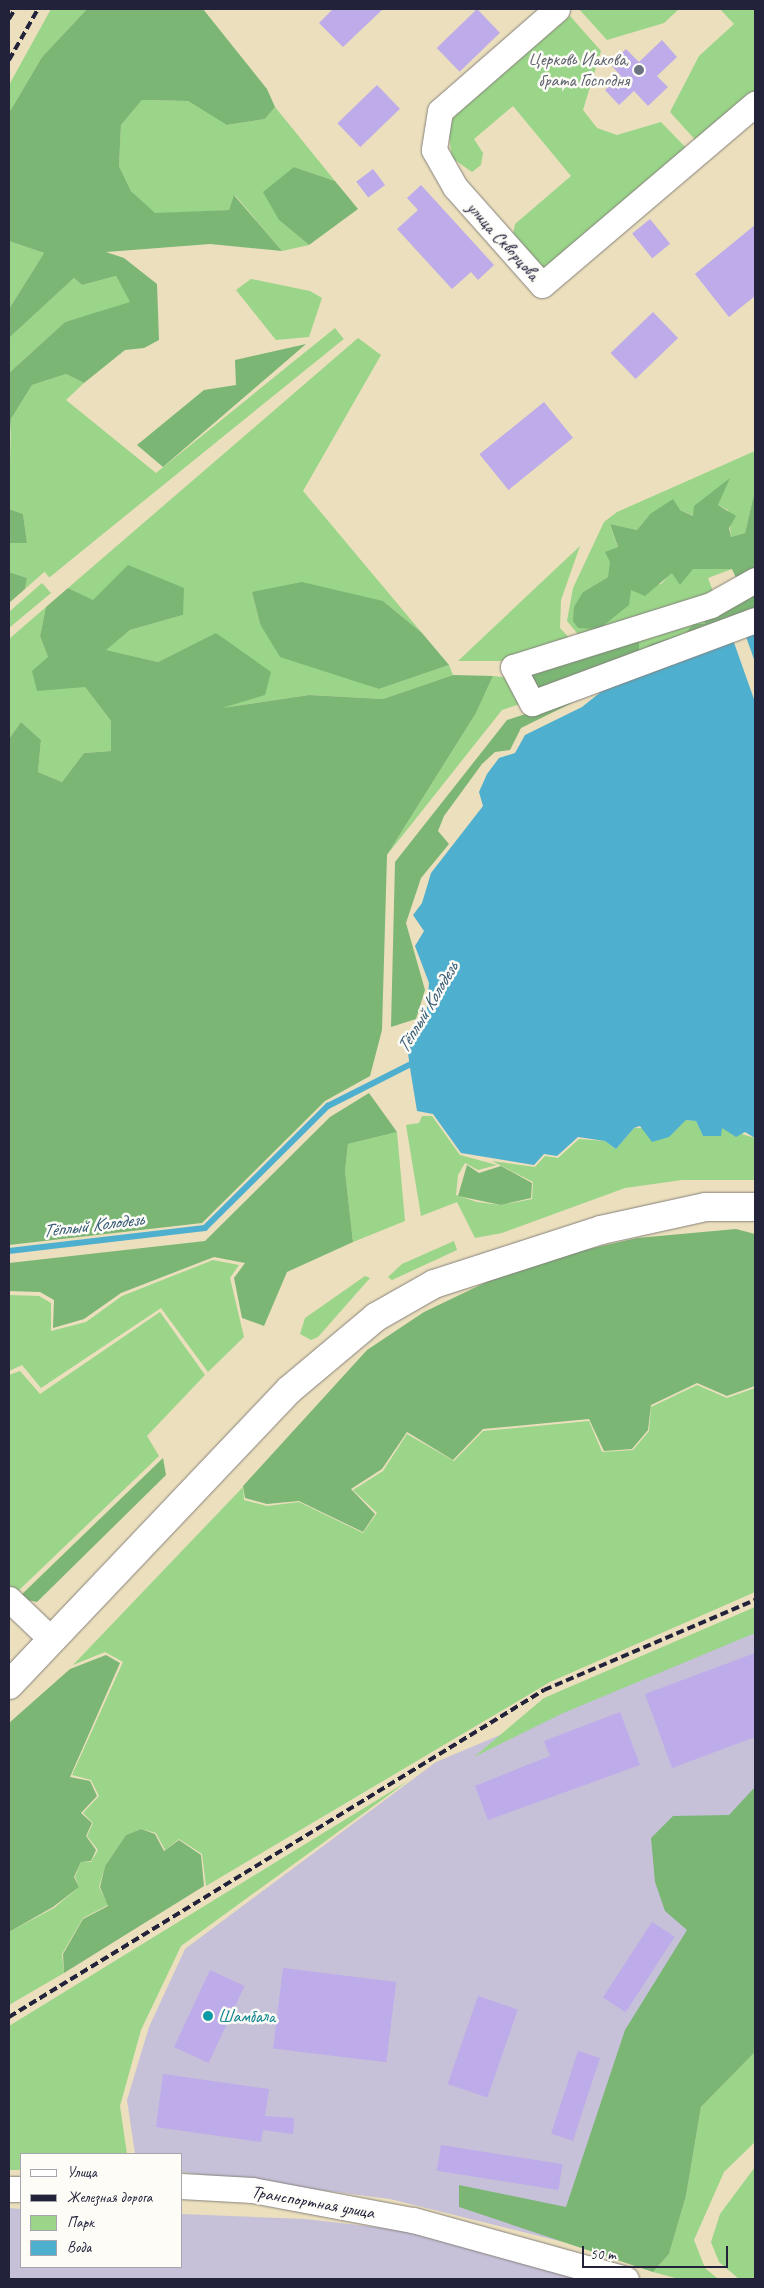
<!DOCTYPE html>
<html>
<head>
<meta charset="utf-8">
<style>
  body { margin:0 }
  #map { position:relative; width:764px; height:2288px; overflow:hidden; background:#ebdfbd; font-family:Caveat,sans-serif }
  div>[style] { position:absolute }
  .industrial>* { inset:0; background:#c6c0d9 }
  .green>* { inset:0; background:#9ad589; transform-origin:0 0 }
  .forest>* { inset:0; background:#7bb675 }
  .water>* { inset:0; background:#4fafce }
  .pier>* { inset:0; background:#ebdfbd }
  .stream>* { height:5.5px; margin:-2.75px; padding:0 2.75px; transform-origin:2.75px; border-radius:2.75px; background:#4fafce }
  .building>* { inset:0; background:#bdabea; transform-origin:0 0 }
  .roads { filter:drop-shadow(0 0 1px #86807c) drop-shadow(0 0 1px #86807c) }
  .minor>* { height:25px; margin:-12.5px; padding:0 12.5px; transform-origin:12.5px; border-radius:12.5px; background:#fff }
  .major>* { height:28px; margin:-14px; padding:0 14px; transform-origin:14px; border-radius:14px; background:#fff }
  .rail>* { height:4px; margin-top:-2px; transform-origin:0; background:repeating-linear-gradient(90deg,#22223b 0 8px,transparent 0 12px) }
  .dots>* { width:14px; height:14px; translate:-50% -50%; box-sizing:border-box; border:2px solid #fdfcf7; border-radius:50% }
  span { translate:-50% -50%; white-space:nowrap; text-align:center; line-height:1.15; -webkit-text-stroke:5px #fdfcf7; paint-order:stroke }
  .worship-label { font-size:18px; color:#5b616d }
  .right { translate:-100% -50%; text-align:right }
  .street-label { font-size:18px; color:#22223b }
  .culture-label { font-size:18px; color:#0d838f }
  .left { translate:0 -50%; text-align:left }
  .water-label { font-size:19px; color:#345a76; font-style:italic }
  .frame { position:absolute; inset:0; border:10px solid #22223b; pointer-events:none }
  .legend { position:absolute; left:20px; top:2153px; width:162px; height:115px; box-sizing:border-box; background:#fdfcf7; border:1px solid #a5a5ac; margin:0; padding:6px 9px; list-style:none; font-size:15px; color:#22223b }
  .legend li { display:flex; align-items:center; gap:10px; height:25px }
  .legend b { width:25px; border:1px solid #a5a5ac }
  .scale { position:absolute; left:582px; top:2246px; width:146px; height:22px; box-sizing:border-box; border:2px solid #22223b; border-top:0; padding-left:6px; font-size:15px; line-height:18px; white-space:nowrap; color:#22223b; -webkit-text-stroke:4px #fdfcf7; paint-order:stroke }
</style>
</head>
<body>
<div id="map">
  <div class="industrial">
    <div style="clip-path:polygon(755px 1627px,755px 1848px,563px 2242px,390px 2199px,181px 2172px,181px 2154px,135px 2154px,127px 2100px,149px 2027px,185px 1949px,436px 1762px)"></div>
    <div style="clip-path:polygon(9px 2208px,21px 2209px,21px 2267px,181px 2267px,181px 2214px,305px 2219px,419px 2232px,581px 2279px,9px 2279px)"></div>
  </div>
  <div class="green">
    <div style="clip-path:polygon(51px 9px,87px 9px,42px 57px,9px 113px,9px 85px)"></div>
    <div style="clip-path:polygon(579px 9px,679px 9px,664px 23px,607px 40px)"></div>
    <div style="clip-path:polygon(720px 9px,755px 9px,755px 96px,699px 144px,670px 112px,699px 56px,734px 24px)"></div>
    <div style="clip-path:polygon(570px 16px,601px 51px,583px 110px,597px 128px,617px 135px,661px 122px,690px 152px,545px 269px,535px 266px,513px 235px,515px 224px,571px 176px,513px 106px,474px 139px,483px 153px,481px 165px,472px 172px,452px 158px,448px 128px,454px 116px)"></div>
    <div style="clip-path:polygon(142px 100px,188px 101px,228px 125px,265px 119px,275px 107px,335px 181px,294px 167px,279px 220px,309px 245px,282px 251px,235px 195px,229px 210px,155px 214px,131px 191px,119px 166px,121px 125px)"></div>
    <div style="clip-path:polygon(9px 241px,44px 253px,9px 309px)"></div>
    <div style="clip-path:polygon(116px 276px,131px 303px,65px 322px,9px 373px,9px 338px,74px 278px,82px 285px)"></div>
    <div style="clip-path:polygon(251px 279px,310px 291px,322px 298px,309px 337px,276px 340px,236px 290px)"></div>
    <div style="left:335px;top:328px;width:14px;height:379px;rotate:51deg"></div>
    <div style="clip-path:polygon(358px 338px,381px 355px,303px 491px,422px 633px,383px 601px,252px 592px,260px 624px,323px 669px,379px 689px,449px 665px,453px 675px,383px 699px,309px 695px,216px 709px,217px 633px,158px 662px,105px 650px,130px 630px,183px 615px,92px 600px,68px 588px)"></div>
    <div style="clip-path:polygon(66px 374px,84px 383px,66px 400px,156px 473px,25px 589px,27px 578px,9px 572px,9px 543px,27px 543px,23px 514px,9px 509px,11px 419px,32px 385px)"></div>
    <div style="clip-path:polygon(755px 451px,755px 490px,745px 533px,731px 537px,728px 510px,718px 505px,728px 480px,694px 516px,680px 510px,650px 514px,637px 530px,610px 524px,618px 548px,608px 577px,583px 592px,661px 584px,672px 572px,693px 569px,732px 569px,708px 578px,715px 597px,582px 639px,567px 621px,573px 588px,604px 522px,617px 512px)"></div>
    <div style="clip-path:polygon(580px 546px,561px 600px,560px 628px,573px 642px,508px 661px,458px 661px)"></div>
    <div style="clip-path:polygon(42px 583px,51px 593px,9px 628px,9px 612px)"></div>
    <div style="clip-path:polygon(46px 607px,40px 636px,48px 657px,85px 687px,111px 721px,111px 751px,84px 753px,62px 782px,38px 772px,41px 740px,21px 722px,9px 739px,9px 639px)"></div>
    <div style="clip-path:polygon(702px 612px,705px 624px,639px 654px,639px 633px)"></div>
    <div style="clip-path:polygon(493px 676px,511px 678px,523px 703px,502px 710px,387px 855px,476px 713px)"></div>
    <div style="clip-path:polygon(422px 1116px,432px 1116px,460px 1155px,497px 1165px,478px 1170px,465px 1163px,458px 1175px,456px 1195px,477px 1202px,501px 1205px,532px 1199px,533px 1182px,492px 1161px,535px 1167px,545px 1156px,558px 1158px,579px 1139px,605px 1141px,616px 1149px,634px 1128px,678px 1128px,685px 1120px,696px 1121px,703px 1136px,722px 1128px,755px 1138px,755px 1180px,682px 1180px,625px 1188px,502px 1233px,475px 1238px,457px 1202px,421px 1216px,406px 1125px,419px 1123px)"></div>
    <div style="clip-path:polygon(397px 1132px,405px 1221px,353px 1242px,345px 1171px,348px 1144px)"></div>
    <div style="clip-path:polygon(454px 1241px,457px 1250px,392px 1280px,388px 1277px,402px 1264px)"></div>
    <div style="clip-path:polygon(213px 1260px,239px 1265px,230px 1278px,244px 1337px,208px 1372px,161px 1308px,41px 1388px,22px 1365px,9px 1371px,9px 1295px,39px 1296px,51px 1303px,51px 1331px,86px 1322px,122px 1296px)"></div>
    <div style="clip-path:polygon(365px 1276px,370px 1278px,318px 1337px,311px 1340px,300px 1334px,305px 1318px)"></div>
    <div style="clip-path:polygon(160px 1312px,205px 1375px,147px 1436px,159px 1456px,15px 1594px,9px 1588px,9px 1375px,20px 1371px,40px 1394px)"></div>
    <div style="clip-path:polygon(697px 1385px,727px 1398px,755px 1388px,755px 1592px,550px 1682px,206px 1886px,202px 1854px,179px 1839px,165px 1850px,156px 1833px,141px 1829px,126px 1835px,105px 1866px,99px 1887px,108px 1905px,83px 1918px,62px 1954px,64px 1973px,9px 2005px,9px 1932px,54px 1908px,79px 1887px,75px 1877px,81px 1862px,91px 1862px,98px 1850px,87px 1836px,93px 1823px,83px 1813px,99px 1796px,91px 1780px,72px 1775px,123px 1662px,105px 1652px,73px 1665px,243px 1487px,244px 1500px,267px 1506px,299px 1502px,363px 1533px,377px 1513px,353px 1490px,383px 1471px,407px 1434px,454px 1461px,483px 1431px,589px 1421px,602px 1452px,633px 1450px,649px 1431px,651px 1407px)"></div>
    <div style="clip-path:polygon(755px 1607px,755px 1633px,561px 1714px,474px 1757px,544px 1698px)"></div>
    <div style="clip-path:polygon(408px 1781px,181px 1946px,141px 2030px,120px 2106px,127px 2154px,21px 2154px,21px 2170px,9px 2170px,9px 2026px)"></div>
    <div style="clip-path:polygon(755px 2052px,755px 2142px,724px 2172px,694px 2240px,705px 2268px,718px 2279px,679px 2279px,653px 2272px,669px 2254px,686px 2196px,701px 2107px)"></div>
    <div style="clip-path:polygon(755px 2167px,755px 2279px,739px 2279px,719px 2262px,711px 2242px,720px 2214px)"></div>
  </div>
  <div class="forest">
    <div style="clip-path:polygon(87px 9px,203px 9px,267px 89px,275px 107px,265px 119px,227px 125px,188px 101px,142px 100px,121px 125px,119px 166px,131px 191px,155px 213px,229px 210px,234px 195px,282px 251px,210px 244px,106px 252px,124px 258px,157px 284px,159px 340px,144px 348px,125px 350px,84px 383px,66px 374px,32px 385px,11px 419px,9px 447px,9px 373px,65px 322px,130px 302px,116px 276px,82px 285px,74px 278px,9px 338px,9px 309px,44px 253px,9px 241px,9px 113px,42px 57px)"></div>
    <div style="clip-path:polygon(294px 167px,335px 181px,358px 209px,309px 245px,279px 220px,263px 192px)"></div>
    <div style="clip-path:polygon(306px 344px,163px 467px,137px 445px,204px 390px,236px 385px,235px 360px)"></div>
    <div style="clip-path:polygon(730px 478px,718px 505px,736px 516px,729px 528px,731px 537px,745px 533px,755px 490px,755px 571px,738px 582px,732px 569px,693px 569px,680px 585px,672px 573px,645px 596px,631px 590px,629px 605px,599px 629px,578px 628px,573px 621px,574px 607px,583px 592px,608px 577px,610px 562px,605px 552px,618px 547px,610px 524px,637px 530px,650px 514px,673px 499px,680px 510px,693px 516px,694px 506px)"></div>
    <div style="clip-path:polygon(9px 509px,23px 514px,27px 543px,9px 543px)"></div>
    <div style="clip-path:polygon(128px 565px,184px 588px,183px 615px,130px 630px,106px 650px,158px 662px,216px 633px,271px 672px,265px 695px,222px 708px,309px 695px,383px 699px,453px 675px,493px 676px,476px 713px,387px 855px,382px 1030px,370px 1076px,325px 1101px,202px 1223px,9px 1245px,9px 739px,21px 722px,41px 740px,38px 772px,62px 782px,84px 753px,111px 751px,111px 721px,85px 687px,37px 691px,32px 671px,48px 657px,40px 636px,46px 607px,68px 588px,93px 600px)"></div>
    <div style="clip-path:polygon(9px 572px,27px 578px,25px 589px,9px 603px)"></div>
    <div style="clip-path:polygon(302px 582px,383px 601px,422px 633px,449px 665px,379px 689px,280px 657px,260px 624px,252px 592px)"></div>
    <div style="clip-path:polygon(755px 592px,755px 615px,537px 697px,522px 671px,639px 633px,639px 654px,651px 644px,685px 634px,693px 624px,705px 624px,702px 612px)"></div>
    <div style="clip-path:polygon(596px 691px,521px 728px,510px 750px,495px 752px,482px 764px,444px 816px,438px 831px,449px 844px,421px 878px,406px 923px,425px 990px,416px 1019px,391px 1027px,395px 862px,507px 720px)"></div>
    <div style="clip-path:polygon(369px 1093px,397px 1132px,348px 1144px,345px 1171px,353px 1242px,287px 1272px,264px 1326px,242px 1318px,234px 1278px,245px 1263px,214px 1257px,121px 1293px,84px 1319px,53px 1328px,54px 1300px,40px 1292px,9px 1291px,9px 1263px,205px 1241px,330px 1117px)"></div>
    <div style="clip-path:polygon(467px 1165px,479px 1173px,501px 1166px,532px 1183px,531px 1198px,501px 1205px,458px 1196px)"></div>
    <div style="clip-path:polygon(736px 1229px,755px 1234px,755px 1386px,727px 1396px,697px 1383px,651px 1405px,648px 1430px,632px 1449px,604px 1451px,589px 1419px,483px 1429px,453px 1460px,407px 1432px,382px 1469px,351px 1489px,375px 1514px,363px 1532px,299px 1501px,267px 1504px,245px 1498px,243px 1486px,367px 1350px,424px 1312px,526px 1263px,637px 1238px)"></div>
    <div style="clip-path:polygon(163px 1458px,166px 1475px,37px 1602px,18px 1598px)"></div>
    <div style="clip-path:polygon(106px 1655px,120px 1663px,70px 1777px,90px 1781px,97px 1796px,81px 1813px,92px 1823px,86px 1836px,96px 1850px,91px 1861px,81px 1862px,74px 1877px,79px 1887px,53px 1907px,9px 1932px,9px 1723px,70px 1669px)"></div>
    <div style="clip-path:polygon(755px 1787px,755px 2052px,701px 2107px,686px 2196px,669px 2254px,653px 2272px,459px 2207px,459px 2185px,566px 2207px,625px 2030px,687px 1930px,665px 1911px,655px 1882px,651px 1838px,673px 1816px,729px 1815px)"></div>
    <div style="clip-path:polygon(141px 1829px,155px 1834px,164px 1851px,179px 1840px,201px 1855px,204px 1886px,64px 1973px,63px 1954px,83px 1919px,108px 1906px,100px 1887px,105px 1866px,126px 1835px)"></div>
  </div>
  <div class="water">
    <div style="clip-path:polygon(755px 631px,755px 1138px,745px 1132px,736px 1137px,722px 1128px,721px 1136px,703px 1136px,696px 1121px,686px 1120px,669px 1137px,652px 1142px,640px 1126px,634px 1128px,616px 1149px,605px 1141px,578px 1137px,557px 1156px,544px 1154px,534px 1165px,461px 1153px,433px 1114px,417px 1111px,410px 1068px,406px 1038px,426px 1018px,429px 983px,415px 946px,424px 931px,413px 915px,422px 903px,431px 873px,483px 806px,479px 792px,487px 774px,499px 758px,515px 753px,525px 735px,582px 707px,602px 691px)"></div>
  </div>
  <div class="pier">
    <div style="clip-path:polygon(745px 634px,755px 662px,755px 702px,732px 637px)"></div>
  </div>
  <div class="stream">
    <div style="left:9px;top:1251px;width:197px;rotate:-6.7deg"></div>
    <div style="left:205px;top:1228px;width:173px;rotate:-44.8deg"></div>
    <div style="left:328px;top:1106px;width:95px;rotate:-26.8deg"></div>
  </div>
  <div class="building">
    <div style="clip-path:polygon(333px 9px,383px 9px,343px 47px,319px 23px)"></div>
    <div style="left:477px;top:9px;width:33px;height:56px;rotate:46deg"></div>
    <div style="clip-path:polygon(662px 40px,677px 57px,657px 76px,668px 87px,648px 106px,634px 91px,619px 105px,605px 90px,621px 76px,610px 64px,626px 49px,639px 62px)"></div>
    <div style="left:377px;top:85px;width:33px;height:55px;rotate:46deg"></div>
    <div style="left:373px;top:169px;width:20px;height:21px;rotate:53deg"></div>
    <div style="clip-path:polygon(421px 185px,494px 265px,478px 280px,471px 272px,452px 289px,397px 229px,418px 210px,407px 198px)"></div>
    <div style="left:650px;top:219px;width:32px;height:23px;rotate:51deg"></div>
    <div style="clip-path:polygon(755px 225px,755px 296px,729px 317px,695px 274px)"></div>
    <div style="left:653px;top:312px;width:36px;height:59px;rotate:46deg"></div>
    <div style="left:544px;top:402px;width:46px;height:83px;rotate:51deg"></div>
    <div style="clip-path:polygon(755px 1653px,755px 1737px,672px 1768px,645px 1694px)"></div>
    <div style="clip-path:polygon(620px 1712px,640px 1765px,488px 1820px,475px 1786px,550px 1756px,544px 1741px)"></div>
    <div style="left:652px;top:1922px;width:27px;height:90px;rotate:33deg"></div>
    <div style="left:283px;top:1968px;width:114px;height:81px;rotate:7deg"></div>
    <div style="left:210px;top:1970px;width:38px;height:85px;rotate:25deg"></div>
    <div style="left:478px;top:1996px;width:42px;height:93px;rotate:19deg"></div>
    <div style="left:578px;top:2051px;width:23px;height:87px;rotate:18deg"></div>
    <div style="clip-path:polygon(163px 2074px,269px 2089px,265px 2116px,294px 2118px,293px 2134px,263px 2130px,261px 2142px,156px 2127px)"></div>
    <div style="left:441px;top:2145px;width:123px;height:26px;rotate:9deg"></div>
  </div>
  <div class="roads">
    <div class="minor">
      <div style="left:557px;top:9px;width:155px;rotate:138.9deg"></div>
      <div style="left:440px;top:111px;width:39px;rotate:99deg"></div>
      <div style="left:434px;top:150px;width:43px;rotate:60.4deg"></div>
      <div style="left:455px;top:187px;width:131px;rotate:48.4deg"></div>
      <div style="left:542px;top:285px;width:280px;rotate:-40.4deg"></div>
      <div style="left:755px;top:580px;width:51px;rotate:150.4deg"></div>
      <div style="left:711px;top:605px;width:207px;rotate:162.6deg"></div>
      <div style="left:513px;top:667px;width:41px;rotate:62.2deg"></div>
      <div style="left:532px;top:703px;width:238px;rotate:-20.4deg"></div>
      <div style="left:9px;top:1599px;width:59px;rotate:43.6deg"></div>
      <div style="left:181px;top:2186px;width:71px;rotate:3.2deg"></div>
      <div style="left:252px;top:2190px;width:164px;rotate:10.6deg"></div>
      <div style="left:413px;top:2220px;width:221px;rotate:15.5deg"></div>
      <div style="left:9px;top:2189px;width:12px"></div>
    </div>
    <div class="major">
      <div style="left:9px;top:1685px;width:407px;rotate:-46.5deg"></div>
      <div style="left:289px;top:1390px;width:114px;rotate:-40deg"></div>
      <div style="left:376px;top:1317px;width:67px;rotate:-29.6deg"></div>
      <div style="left:434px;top:1284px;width:176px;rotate:-17.9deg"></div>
      <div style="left:601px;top:1230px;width:107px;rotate:-12.4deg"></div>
      <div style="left:706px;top:1207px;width:49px"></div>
    </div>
  </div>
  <div class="rail">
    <div style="left:9px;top:19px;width:12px;rotate:-59deg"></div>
    <div style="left:9px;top:60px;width:59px;rotate:-60.4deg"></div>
    <div style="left:9px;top:2017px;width:627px;rotate:-31.43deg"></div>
    <div style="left:544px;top:1690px;width:229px;rotate:-23.1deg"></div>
  </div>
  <div class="dots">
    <div style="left:639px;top:70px;background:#6b7280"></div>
    <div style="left:208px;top:2016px;background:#0f9aa8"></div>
  </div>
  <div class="worship-label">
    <span class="right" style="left:629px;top:70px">Церковь Иакова,<br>брата Господня</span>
  </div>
  <div class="street-label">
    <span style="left:503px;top:241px;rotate:48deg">улица Скворцова</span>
    <span style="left:313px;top:2202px;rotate:10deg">Транспортная улица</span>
  </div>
  <div class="culture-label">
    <span class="left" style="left:218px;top:2016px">Шамбала</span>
  </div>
  <div class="water-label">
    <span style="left:428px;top:1008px;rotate:-59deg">Тёплый Колодезь</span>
    <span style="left:93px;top:1226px;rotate:-7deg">Тёплый Колодезь</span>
  </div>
  <div class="frame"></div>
  <ul class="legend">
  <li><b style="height:6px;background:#fff"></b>Улица</li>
  <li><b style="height:6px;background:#22223b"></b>Железная дорога</li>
  <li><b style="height:14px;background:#9ad589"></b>Парк</li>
  <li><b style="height:14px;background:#4fafce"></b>Вода</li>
  </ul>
  <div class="scale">50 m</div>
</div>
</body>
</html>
